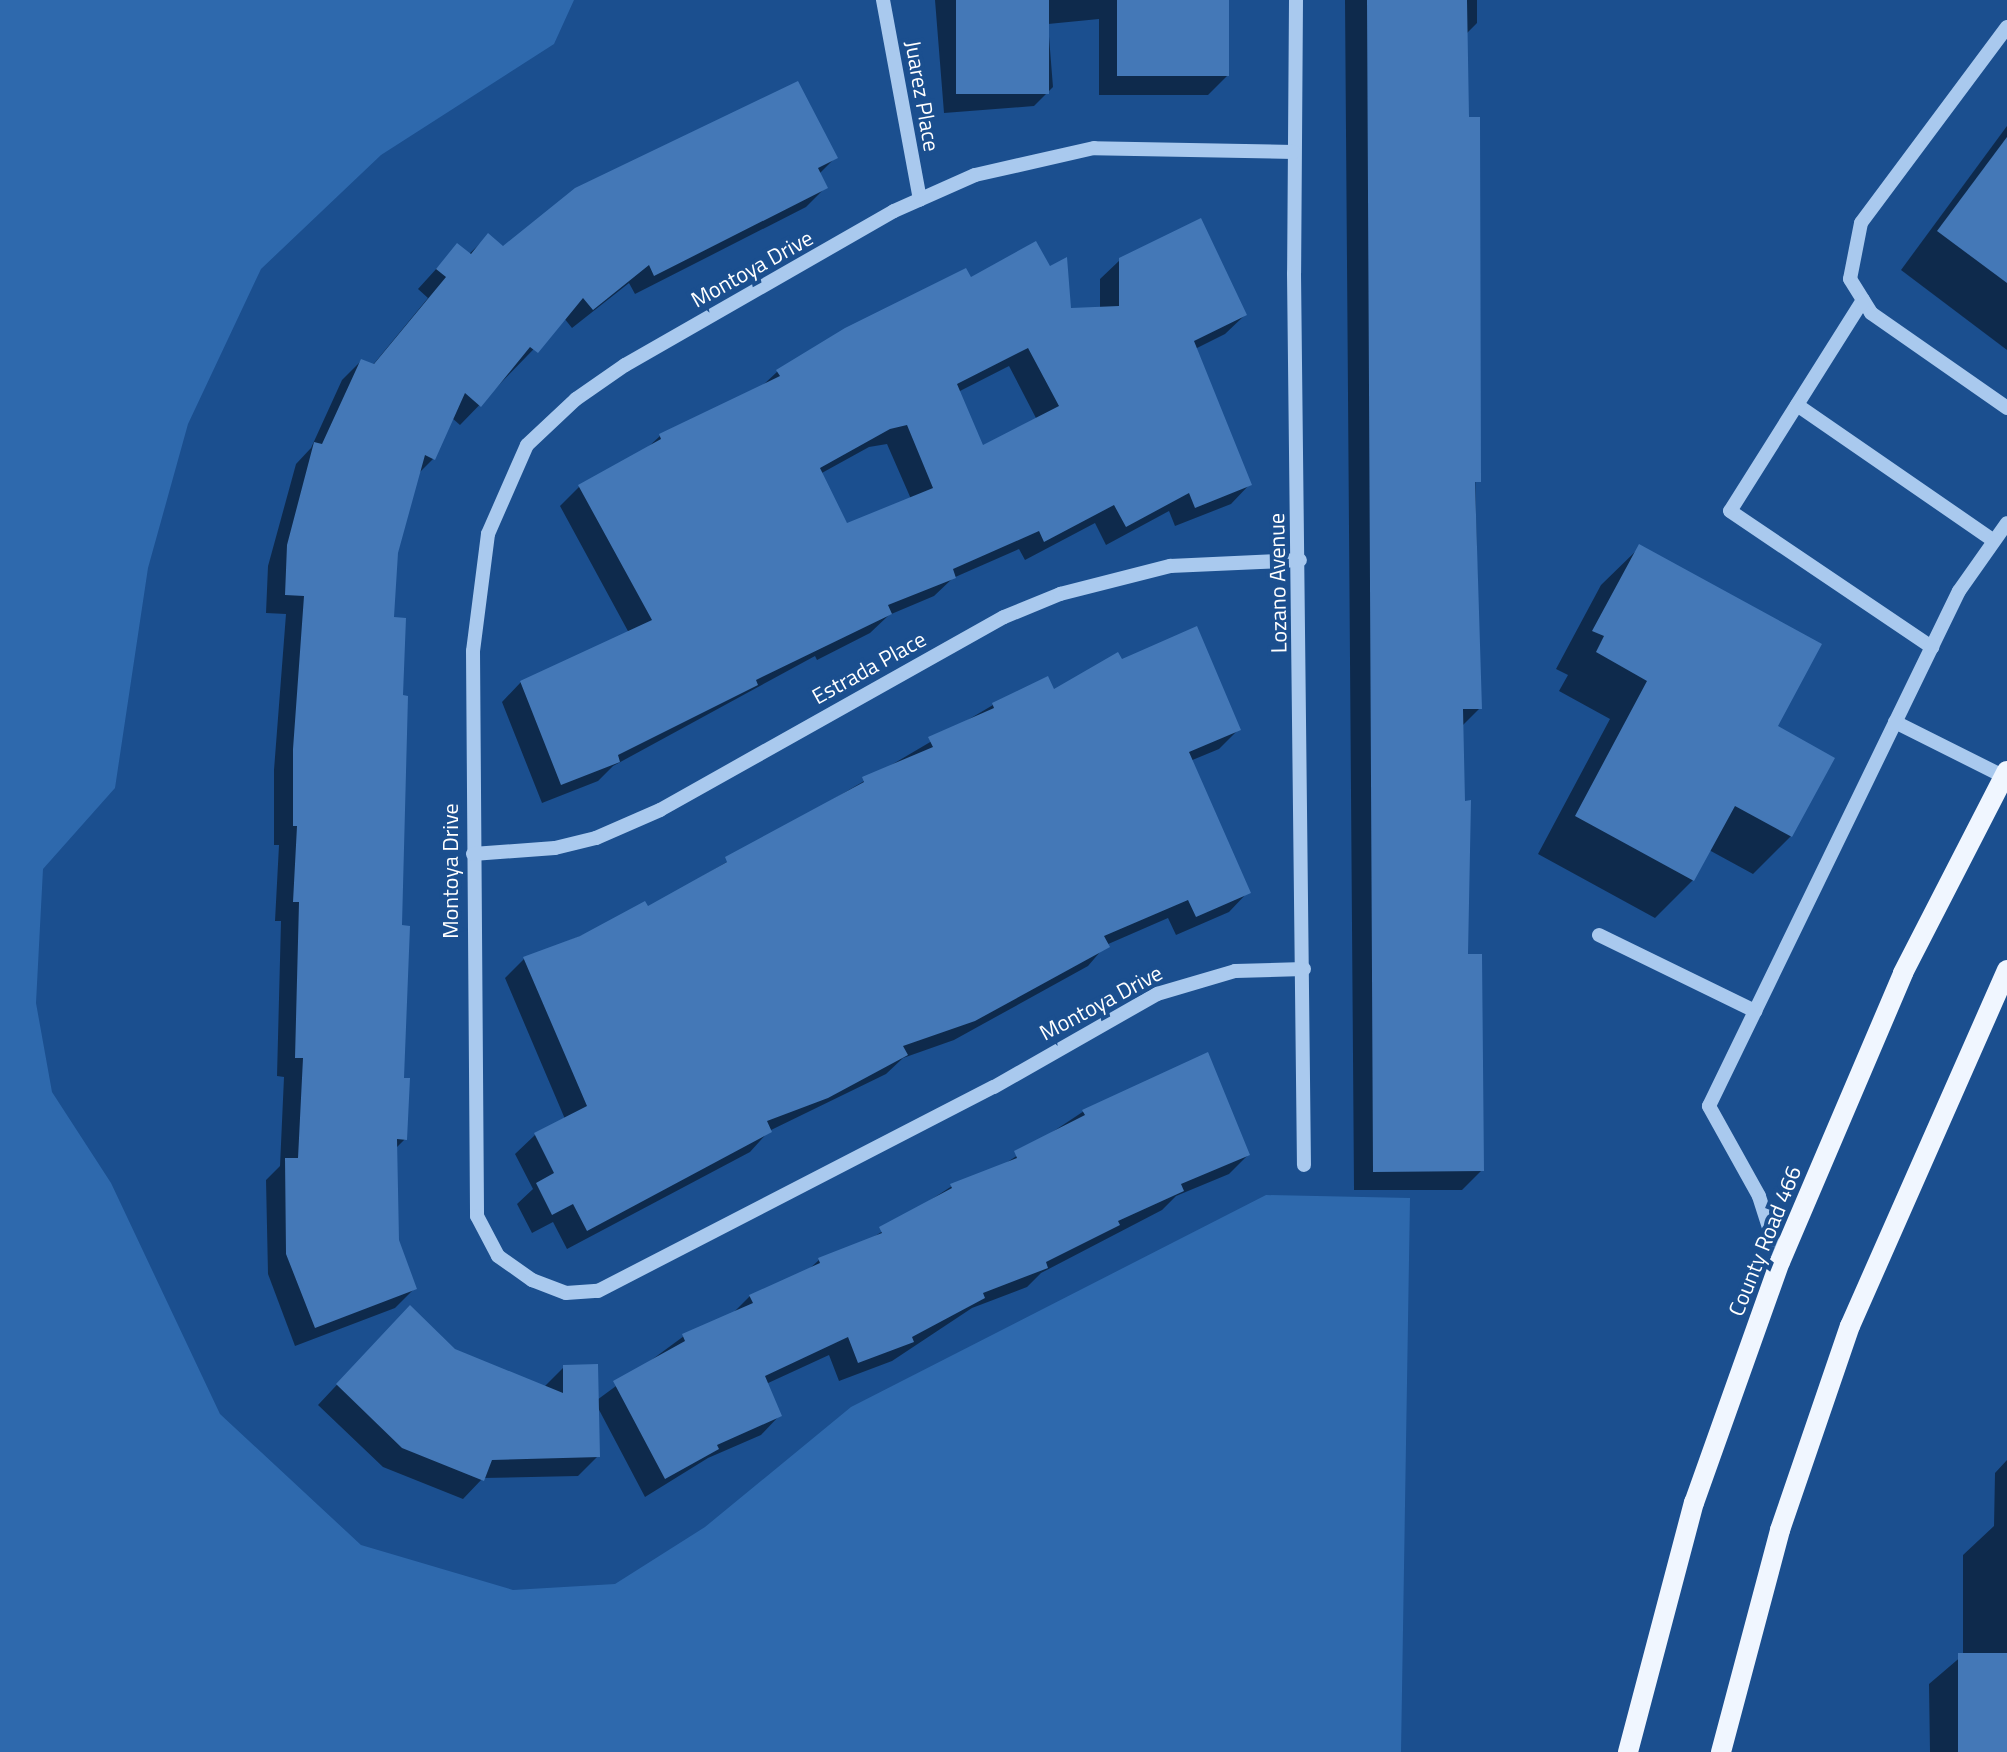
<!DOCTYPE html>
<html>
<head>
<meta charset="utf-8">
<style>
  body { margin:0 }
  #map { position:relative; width:2007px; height:1752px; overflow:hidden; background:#1b4f8f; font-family:"Titillium Web",sans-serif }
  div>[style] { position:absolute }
  .green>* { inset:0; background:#2e69ad }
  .shadow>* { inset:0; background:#0007 }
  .building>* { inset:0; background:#4478b7; transform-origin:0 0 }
  .minor>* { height:14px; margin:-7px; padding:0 7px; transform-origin:7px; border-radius:7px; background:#a9c9ee }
  .major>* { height:20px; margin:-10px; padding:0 10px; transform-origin:10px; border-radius:10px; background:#f0f6ff }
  span { translate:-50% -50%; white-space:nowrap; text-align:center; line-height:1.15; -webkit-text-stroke:8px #1b4f8f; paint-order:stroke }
  .street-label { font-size:22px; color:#fff }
</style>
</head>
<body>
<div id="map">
  <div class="green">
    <div style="clip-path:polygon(0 0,574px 0,554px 44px,381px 155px,261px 269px,188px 424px,148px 568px,115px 788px,43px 869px,36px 1003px,52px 1092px,111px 1183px,220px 1414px,361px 1545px,513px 1590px,615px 1584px,705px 1527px,851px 1407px,1266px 1195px,1410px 1198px,1401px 1752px,0 1752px)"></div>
  </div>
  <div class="shadow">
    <div style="clip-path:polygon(935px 0,1227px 0,1228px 75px,1208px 95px,1099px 95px,1099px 19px,1048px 24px,1053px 87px,1034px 106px,944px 113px)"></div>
    <div style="clip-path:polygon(1345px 0,1477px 0,1477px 23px,1466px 34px,1480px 708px,1462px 726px,1466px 956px,1482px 1170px,1462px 1190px,1354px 1190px)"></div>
    <div style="clip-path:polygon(2007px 126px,2007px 350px,1901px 270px)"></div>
    <div style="clip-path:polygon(835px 158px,819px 174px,826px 187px,806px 207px,635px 294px,629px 283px,572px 328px,564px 318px,460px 425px,452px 418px,433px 459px,417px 475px,396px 553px,392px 619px,405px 1139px,395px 1149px,397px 1241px,415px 1288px,395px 1308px,295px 1346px,268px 1274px,266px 1180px,280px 1166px,284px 1077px,277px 1076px,281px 921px,275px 921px,279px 845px,274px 845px,274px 770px,286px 614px,266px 613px,268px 566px,296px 464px,311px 448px,342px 380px,361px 361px,372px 366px,428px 298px,418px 289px,457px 246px,468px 255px,488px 236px,503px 248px)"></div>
    <div style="clip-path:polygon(evenodd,1120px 260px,1245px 315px,1225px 334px,1195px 349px,1250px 484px,1231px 504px,1175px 526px,1169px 511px,1106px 545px,1095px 523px,1025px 560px,1019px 549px,953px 578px,934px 596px,889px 615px,870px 633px,817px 660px,815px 656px,613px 766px,598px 781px,542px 803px,502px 702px,521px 682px,629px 633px,560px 506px,580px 486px,646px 449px,660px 436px,762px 386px,778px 371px,970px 280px,1069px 310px,1100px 309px,1100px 279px,1120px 260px,1009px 366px,1037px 420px,982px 448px,958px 392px,1009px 366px,1120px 260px,887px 444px,911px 499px,846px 526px,820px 474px,869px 447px,887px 444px)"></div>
    <div style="clip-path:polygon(1640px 547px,1775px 727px,1791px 836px,1753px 874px,1709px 850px,1693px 880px,1655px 918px,1538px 854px,1610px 719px,1559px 691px,1568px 675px,1556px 669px,1601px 585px)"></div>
    <div style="clip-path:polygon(1122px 662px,1239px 729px,1219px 749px,1190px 761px,1248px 892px,1229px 912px,1176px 935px,1168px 918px,1106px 945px,1088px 966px,954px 1040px,903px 1058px,886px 1074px,769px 1131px,750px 1152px,567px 1249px,553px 1222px,532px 1233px,517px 1204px,533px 1189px,515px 1154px,535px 1135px,565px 1119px,505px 978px,524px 959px,647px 909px,993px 705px,1047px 678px,1053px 691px)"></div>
    <div style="clip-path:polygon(1084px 1111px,1248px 1155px,1229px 1174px,1176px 1196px,1162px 1210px,1041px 1273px,1027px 1287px,972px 1308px,892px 1361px,839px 1381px,829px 1355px,766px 1384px,780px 1415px,761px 1435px,708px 1458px,645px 1497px,597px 1406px,598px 1456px,578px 1476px,483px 1478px,463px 1499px,383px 1467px,318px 1405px,391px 1327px,544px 1387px,564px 1367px,597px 1400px,684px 1336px,732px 1314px,750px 1296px,808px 1270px,819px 1260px,869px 1240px,952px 1186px,1003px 1165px)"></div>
    <div style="clip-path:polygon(2007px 1460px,2007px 1752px,1930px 1752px,1929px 1684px,1963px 1655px,1963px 1555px,1994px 1526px,1995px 1473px)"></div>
  </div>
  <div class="building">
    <div style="left:956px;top:0;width:93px;height:94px"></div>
    <div style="left:1117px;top:0;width:112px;height:76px"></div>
    <div style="clip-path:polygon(1367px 0,1467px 0,1469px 117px,1480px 117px,1481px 482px,1475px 482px,1482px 709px,1463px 709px,1465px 801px,1471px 800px,1468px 954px,1482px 954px,1484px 1171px,1373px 1172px)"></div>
    <div style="clip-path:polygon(798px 81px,838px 158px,818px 168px,828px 188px,654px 276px,649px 265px,593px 310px,583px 298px,538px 353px,530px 347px,481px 407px,465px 393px,435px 460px,425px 455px,398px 553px,394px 617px,406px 618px,403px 695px,408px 696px,402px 925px,410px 926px,404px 1078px,410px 1078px,407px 1140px,397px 1139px,399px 1240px,417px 1289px,315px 1328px,286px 1254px,285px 1158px,298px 1158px,303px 1058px,295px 1058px,299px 902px,293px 902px,297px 826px,293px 826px,293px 749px,304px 596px,285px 595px,287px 545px,314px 442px,322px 444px,361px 359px,374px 364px,446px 277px,436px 269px,457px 243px,471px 254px,488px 233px,503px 246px,575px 188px)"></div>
    <div style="clip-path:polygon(2007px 137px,2007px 283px,1937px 231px)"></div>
    <div style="clip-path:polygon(evenodd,1201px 218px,1247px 315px,1194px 341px,1252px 485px,1195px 508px,1189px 493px,1126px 527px,1114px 505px,1044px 542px,1039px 531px,953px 569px,956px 578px,888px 605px,892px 614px,756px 680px,758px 685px,618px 755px,620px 762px,561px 785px,520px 681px,652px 620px,578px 485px,661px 439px,659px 434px,780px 376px,776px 370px,845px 328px,966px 268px,971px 277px,1036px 241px,1050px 266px,1067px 257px,1071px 308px,1119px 306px,1119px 258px,1201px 218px,1028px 348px,1059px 406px,983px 445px,957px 384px,1028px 348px,1201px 218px,907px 425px,933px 488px,847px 523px,820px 468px,890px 429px,907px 425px)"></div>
    <div style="clip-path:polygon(1639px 544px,1822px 644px,1778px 726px,1835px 758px,1792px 837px,1735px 806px,1694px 881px,1575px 816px,1647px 681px,1596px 652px,1604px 636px,1592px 631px)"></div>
    <div style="clip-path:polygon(1197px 626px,1241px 730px,1189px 752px,1251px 893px,1196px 917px,1188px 900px,1104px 936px,1110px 947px,975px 1021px,903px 1046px,908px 1055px,828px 1098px,767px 1121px,772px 1132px,587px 1231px,573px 1204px,552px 1215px,536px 1183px,554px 1173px,534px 1133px,587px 1106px,523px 957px,580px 936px,645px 901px,648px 906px,727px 862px,725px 857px,864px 782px,862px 777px,933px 747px,928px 737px,994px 708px,992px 703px,1048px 676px,1054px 689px,1118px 652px,1122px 659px)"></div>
    <div style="clip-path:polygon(1208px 1052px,1250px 1155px,1181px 1184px,1184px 1191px,1118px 1221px,1120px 1225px,1046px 1262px,1048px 1268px,983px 1293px,985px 1298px,912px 1337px,914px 1342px,858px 1363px,848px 1337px,765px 1376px,782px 1416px,717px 1445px,719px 1449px,665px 1479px,613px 1381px,685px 1341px,682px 1334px,753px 1303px,749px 1295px,820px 1263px,818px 1258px,882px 1233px,879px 1227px,952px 1188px,950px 1184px,1017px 1158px,1014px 1151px,1085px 1115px,1082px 1110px)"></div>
    <div style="clip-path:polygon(410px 1305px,455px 1349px,563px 1393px,563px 1365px,598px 1364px,600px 1457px,492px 1460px,484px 1481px,402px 1448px,336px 1384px)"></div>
    <div style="left:1958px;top:1653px;width:49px;height:99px"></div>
  </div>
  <div class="minor">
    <div style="left:883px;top:0;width:203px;rotate:79.5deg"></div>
    <div style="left:1296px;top:0;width:273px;rotate:90.4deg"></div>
    <div style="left:1294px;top:273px;width:892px;rotate:89.36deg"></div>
    <div style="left:2007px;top:27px;width:244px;rotate:126.7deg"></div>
    <div style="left:1861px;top:223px;width:57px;rotate:101.1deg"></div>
    <div style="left:1850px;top:279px;width:40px;rotate:58deg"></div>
    <div style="left:1871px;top:313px;width:166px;rotate:34.9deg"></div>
    <div style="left:1294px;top:152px;width:200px;rotate:-178.9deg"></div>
    <div style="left:1094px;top:148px;width:122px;rotate:167.2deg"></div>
    <div style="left:975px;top:175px;width:89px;rotate:156deg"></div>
    <div style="left:894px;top:211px;width:310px;rotate:150.2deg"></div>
    <div style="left:625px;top:365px;width:60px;rotate:145.2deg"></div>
    <div style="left:576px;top:399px;width:67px;rotate:136.8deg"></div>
    <div style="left:527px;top:445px;width:97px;rotate:113.7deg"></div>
    <div style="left:488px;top:534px;width:118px;rotate:97.3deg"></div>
    <div style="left:473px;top:651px;width:565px;rotate:89.59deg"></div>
    <div style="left:477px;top:1216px;width:45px;rotate:62.3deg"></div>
    <div style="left:498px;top:1256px;width:42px;rotate:35.2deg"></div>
    <div style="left:532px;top:1280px;width:36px;rotate:21deg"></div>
    <div style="left:566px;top:1293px;width:32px;rotate:-4deg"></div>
    <div style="left:598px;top:1291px;width:445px;rotate:-27.3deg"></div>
    <div style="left:994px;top:1087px;width:188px;rotate:-29.7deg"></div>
    <div style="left:1157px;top:994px;width:81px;rotate:-16.4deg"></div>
    <div style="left:1235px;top:971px;width:69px;rotate:-1.7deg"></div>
    <div style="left:1863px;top:300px;width:249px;rotate:122.2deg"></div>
    <div style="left:1730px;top:511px;width:244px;rotate:34deg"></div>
    <div style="left:1797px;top:405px;width:239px;rotate:34.6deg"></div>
    <div style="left:1895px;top:722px;width:125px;rotate:26.6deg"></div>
    <div style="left:473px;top:854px;width:82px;rotate:-4.2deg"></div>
    <div style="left:555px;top:848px;width:42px;rotate:-13.7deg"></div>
    <div style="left:596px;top:838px;width:70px;rotate:-23.6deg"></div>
    <div style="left:660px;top:810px;width:394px;rotate:-29.3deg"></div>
    <div style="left:1004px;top:617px;width:61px;rotate:-22.3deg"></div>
    <div style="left:1060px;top:594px;width:114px;rotate:-14.3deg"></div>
    <div style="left:1170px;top:566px;width:130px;rotate:-2.6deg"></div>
    <div style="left:1599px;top:935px;width:174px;rotate:26deg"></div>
    <div style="left:1780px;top:1262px;width:69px;rotate:-107.7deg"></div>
    <div style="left:1759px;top:1196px;width:103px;rotate:-119.1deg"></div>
    <div style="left:1709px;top:1106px;width:572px;rotate:-64.11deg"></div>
    <div style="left:1959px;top:591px;width:83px;rotate:-54.8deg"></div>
  </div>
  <div class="major">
    <div style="left:1628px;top:1752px;width:258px;rotate:-75.2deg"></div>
    <div style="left:1694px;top:1503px;width:256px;rotate:-70.4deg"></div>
    <div style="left:1780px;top:1262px;width:314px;rotate:-66.9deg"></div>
    <div style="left:1903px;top:973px;width:227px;rotate:-62.8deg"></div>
    <div style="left:1721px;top:1752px;width:230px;rotate:-75.1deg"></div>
    <div style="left:1780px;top:1530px;width:216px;rotate:-71.1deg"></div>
    <div style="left:1850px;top:1326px;width:389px;rotate:-66.2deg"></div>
  </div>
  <div class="street-label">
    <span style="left:922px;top:96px;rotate:80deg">Juarez Place</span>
    <span style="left:752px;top:269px;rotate:-29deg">Montoya Drive</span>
    <span style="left:1278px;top:583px;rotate:-91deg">Lozano Avenue</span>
    <span style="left:869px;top:668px;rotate:-29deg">Estrada Place</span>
    <span style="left:451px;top:871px;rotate:-90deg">Montoya Drive</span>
    <span style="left:1101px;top:1003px;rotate:-28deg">Montoya Drive</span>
    <span style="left:1765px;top:1241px;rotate:-68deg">County Road 466</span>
  </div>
</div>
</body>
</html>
